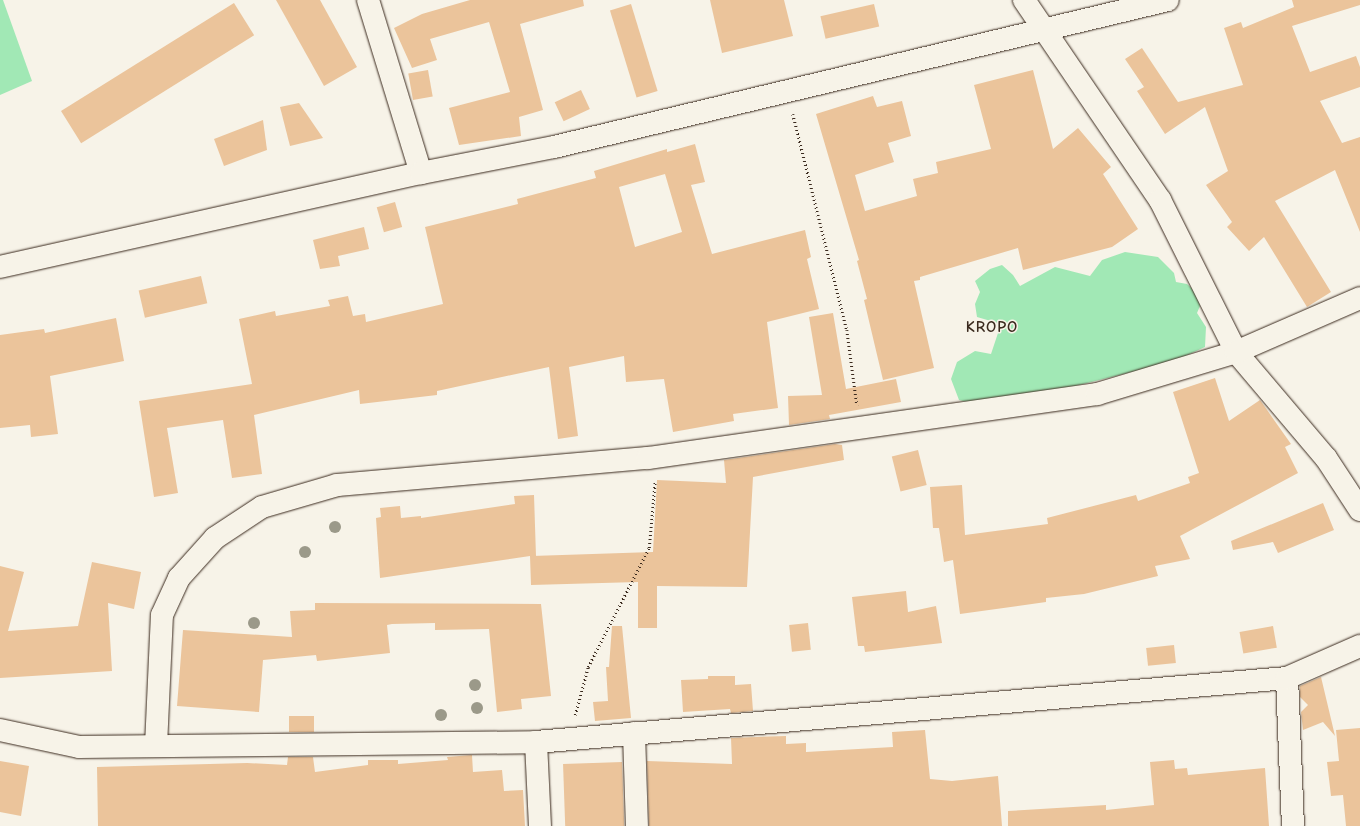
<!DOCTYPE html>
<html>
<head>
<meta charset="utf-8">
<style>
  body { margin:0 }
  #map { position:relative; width:1360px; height:826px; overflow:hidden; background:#f7f3e8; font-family:"Comic Neue",sans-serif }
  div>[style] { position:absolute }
  .green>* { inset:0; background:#a1e8b5 }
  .building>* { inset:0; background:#ebc49b; transform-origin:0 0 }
  .path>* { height:2.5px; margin-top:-1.25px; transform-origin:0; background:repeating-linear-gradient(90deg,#3b2a1e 0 1px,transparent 0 4px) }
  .roads { filter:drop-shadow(0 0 1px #3b2a1e) drop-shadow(0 0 1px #3b2a1e) }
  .minor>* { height:22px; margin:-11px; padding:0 11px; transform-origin:11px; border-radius:11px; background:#f7f3e8 }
  .trees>* { width:12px; height:12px; margin:-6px; border-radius:50%; background:#9b9989 }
  span { translate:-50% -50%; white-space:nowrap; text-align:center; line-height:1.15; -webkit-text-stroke:3px #f7f3e8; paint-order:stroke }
  .district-label { font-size:16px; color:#3b2a1e; font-weight:700; letter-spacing:1px }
</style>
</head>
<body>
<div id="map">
  <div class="green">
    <div style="clip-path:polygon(0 0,3px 0,32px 81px,0 95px)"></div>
    <div style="clip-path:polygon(1125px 252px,1158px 257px,1174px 273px,1176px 282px,1187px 284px,1198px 294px,1200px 306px,1197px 313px,1206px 327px,1205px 347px,1172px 362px,1063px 389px,982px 406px,959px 400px,951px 379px,957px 362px,975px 351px,991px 354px,1001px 324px,977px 317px,975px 304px,980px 292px,975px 281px,990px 269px,1002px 265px,1013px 275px,1020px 286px,1055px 267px,1090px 276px,1102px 260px)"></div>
  </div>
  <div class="building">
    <div style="clip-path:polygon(276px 0,320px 0,357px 67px,324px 86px)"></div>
    <div style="clip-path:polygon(470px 0,583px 0,584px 6px,520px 24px,543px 110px,519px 117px,521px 136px,459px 145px,449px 108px,510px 92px,489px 22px,430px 39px,437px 60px,412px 68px,394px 28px,422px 14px)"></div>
    <div style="clip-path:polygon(710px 0,784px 0,793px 36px,722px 53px)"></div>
    <div style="clip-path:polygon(1292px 0,1360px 0,1360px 5px,1292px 26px,1310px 72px,1356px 56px,1360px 67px,1360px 87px,1320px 101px,1342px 143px,1360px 137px,1360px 232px,1335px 170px,1275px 201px,1331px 292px,1307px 307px,1264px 237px,1249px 251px,1227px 227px,1232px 222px,1206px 185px,1228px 171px,1205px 107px,1165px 134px,1137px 91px,1144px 87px,1125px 59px,1142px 48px,1178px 102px,1243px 85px,1224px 28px,1241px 22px,1243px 28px,1294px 7px)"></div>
    <div style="left:234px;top:3px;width:38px;height:204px;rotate:58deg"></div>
    <div style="left:631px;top:4px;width:91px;height:22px;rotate:73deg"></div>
    <div style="left:874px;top:4px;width:23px;height:55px;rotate:77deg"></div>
    <div style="left:428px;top:70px;width:27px;height:20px;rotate:80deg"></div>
    <div style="clip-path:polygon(1033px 70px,1053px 149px,1078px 128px,1111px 167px,1103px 174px,1138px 229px,1112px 247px,1023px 270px,1018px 248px,920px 277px,920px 280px,914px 281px,934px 368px,883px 380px,864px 300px,867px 299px,857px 261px,859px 260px,816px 114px,873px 96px,877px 107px,902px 101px,911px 136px,888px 143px,894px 162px,855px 175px,865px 211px,917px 196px,913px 179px,938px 173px,936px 162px,991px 149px,974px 85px)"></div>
    <div style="left:581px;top:90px;width:21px;height:29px;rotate:65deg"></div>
    <div style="clip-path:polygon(299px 103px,323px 138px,290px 146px,280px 107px)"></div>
    <div style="clip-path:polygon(263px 120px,267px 150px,224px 166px,214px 139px)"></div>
    <div style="clip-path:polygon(evenodd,695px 144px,705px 182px,691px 185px,712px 254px,805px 230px,811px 257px,807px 259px,819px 309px,767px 322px,778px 408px,733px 414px,734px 421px,673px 432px,664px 379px,626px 382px,624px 356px,569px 367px,578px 436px,558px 439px,549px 367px,437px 391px,437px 395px,360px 404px,359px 390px,254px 415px,262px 474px,232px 478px,223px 420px,167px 428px,178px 493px,154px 497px,139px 401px,252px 384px,239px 319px,275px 311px,276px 316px,330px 306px,328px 300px,348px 296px,353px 316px,365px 314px,366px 322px,443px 304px,425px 227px,518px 204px,517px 199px,596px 178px,594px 171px,667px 149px,667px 152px,695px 144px,665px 174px,682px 232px,635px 247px,619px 187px,665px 174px)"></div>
    <div style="left:395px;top:202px;width:26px;height:19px;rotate:74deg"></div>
    <div style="clip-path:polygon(364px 227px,369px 249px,338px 256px,340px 266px,320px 269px,313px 240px)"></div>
    <div style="left:201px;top:276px;width:28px;height:64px;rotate:77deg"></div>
    <div style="clip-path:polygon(833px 313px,846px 389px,896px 379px,901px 402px,829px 415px,830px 419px,789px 425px,788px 396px,822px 395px,809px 317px)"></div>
    <div style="clip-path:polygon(116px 318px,124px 361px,50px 376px,58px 434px,31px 437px,30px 425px,0 428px,0 335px,44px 329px,45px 333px)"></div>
    <div style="clip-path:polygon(1215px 378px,1229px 421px,1260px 400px,1291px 444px,1285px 447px,1298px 473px,1180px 536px,1190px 559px,1155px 566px,1158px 576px,1084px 594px,1046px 598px,1046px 602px,960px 614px,953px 560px,944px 562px,939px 528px,933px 528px,930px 487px,962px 485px,965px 535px,1048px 524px,1047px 518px,1136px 495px,1138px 501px,1190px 483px,1188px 477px,1199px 473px,1173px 392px)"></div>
    <div style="clip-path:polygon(835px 444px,842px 445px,844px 460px,753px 477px,747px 587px,657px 586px,657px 628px,638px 628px,638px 582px,531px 585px,530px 556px,380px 578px,376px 518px,381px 517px,380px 508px,400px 506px,401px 518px,421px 516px,421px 518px,515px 504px,514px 496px,534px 495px,536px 556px,532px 556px,653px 552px,657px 480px,726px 483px,724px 460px)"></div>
    <div style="left:918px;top:450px;width:36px;height:27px;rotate:76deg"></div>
    <div style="clip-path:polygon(1323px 503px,1334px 530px,1278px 553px,1273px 542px,1233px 550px,1231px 541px)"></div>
    <div style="clip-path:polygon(92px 562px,141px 572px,134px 609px,108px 603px,112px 671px,0 678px,0 566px,24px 572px,8px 631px,78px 626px)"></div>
    <div style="clip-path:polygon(906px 591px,908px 612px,936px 606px,942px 643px,865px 652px,864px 646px,858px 646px,852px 597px)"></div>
    <div style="clip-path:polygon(315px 603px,541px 604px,551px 696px,521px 699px,522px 709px,497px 712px,489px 629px,435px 630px,435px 623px,392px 624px,387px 625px,390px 653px,317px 661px,316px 655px,263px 660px,259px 712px,177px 706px,183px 630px,292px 637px,290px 611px,315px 610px)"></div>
    <div style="left:808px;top:623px;width:27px;height:19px;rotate:84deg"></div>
    <div style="clip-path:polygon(612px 626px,622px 626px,631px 718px,595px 721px,593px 702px,608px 701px,606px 667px,609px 667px)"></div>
    <div style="left:1273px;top:626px;width:22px;height:34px;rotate:80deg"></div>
    <div style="left:1174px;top:645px;width:18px;height:28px;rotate:84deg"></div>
    <div style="clip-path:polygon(708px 676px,735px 676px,735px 685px,751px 684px,753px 711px,731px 713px,730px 709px,683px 712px,681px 680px,708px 679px)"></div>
    <div style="clip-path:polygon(1321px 677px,1331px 719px,1335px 736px,1323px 722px,1303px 730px,1301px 712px,1308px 705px,1300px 697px,1300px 686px)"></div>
    <div style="left:289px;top:716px;width:25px;height:16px"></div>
    <div style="clip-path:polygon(1360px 728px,1360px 826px,1346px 826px,1343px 795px,1331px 796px,1327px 762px,1339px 761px,1336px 730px)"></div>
    <div style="clip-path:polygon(925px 730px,930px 779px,952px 781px,998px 776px,1002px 826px,649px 826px,647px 761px,732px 764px,731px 738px,786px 736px,786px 744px,806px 743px,806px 752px,893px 747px,892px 732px)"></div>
    <div style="clip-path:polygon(472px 755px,473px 772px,502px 770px,504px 791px,523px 790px,525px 826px,98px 826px,97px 767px,247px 763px,287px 765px,288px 757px,313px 757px,315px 772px,368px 765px,368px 760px,398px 760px,398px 764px,448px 760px,447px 757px)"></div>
    <div style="clip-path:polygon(1174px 760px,1175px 769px,1187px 768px,1188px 775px,1265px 768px,1269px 826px,1008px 826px,1008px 811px,1106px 805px,1106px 810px,1154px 805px,1150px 762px)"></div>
    <div style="clip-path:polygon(0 761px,29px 766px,21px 816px,0 812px)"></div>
    <div style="left:622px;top:762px;width:64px;height:59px;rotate:88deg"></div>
  </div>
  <div class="path">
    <div style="left:793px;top:114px;width:223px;rotate:76deg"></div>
    <div style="left:847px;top:330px;width:76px;rotate:82.4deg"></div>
    <div style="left:575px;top:715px;width:50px;rotate:-74.8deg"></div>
    <div style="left:588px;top:667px;width:134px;rotate:-62.9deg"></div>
    <div style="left:649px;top:548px;width:67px;rotate:-84.9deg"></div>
  </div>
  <div class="roads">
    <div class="minor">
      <div style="left:368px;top:0;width:181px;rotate:73deg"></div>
      <div style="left:1024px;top:0;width:242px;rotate:55.8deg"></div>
      <div style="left:1160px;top:200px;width:170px;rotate:63.4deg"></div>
      <div style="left:1236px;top:352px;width:139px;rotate:49.7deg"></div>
      <div style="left:1326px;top:458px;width:62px;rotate:56.8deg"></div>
      <div style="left:0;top:267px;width:431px;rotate:-12.6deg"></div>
      <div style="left:421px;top:173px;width:136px;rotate:-11.1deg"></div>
      <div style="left:554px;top:147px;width:631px;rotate:-13.46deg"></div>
      <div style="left:1287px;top:678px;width:148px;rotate:87.7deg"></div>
      <div style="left:0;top:730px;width:81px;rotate:12.1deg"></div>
      <div style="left:79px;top:747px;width:457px;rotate:-0.6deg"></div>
      <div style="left:536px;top:742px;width:754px;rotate:-4.87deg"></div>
      <div style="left:1287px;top:678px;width:80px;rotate:-23.7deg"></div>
      <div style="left:634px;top:733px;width:93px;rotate:88.2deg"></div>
      <div style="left:536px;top:742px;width:84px;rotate:87.3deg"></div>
      <div style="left:156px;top:746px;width:131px;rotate:-87.4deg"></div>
      <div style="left:162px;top:615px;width:41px;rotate:-65.3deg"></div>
      <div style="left:179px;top:578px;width:54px;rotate:-48deg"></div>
      <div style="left:215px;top:538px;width:56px;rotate:-33.4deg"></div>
      <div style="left:262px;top:507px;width:78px;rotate:-16.3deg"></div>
      <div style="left:337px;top:485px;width:312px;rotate:-5deg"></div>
      <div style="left:648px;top:458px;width:454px;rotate:-8.1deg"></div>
      <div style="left:1097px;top:394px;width:145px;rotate:-16.8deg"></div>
      <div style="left:1236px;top:352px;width:135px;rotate:-23.5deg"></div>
    </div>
  </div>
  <div class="trees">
    <div style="left:335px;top:527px"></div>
    <div style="left:305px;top:552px"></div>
    <div style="left:254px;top:623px"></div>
    <div style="left:475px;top:685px"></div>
    <div style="left:477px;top:708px"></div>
    <div style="left:441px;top:715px"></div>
  </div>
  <div class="district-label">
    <span style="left:992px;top:327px">KROPO</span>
  </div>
</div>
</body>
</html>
